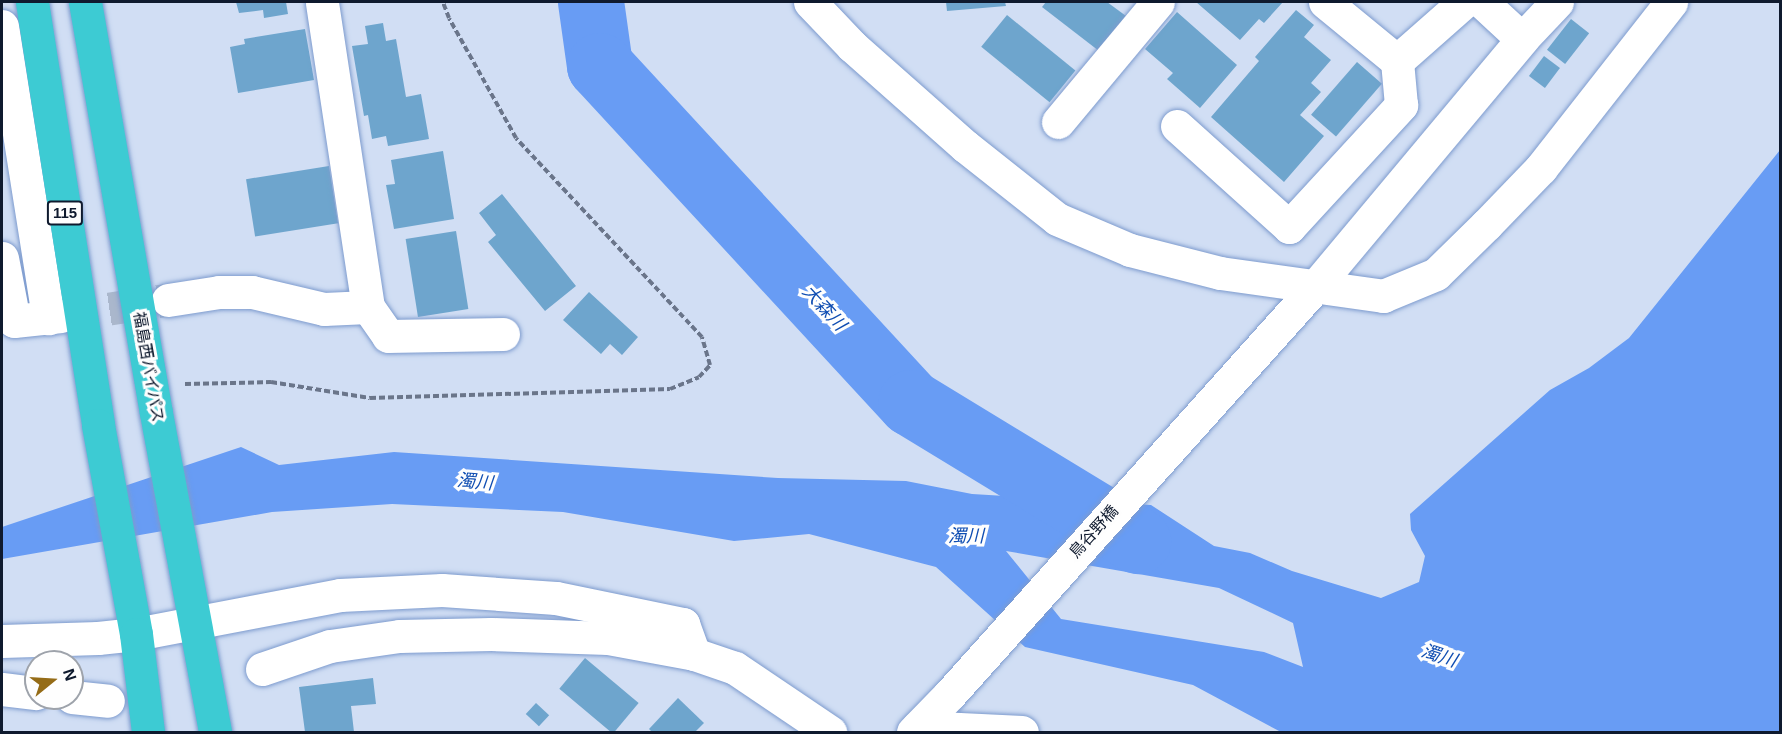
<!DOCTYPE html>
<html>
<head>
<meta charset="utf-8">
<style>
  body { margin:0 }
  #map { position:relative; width:1782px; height:734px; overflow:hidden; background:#d1def4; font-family:Arial,"Noto Sans JP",sans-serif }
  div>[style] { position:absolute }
  .water>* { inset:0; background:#689cf4 }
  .river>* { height:66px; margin:-33px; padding:0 33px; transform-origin:33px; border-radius:33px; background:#689cf4 }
  .building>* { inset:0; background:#6ea5cd; transform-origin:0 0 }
  .minor-tunnel>* { height:33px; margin-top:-16.5px; transform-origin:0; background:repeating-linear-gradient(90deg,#aab7cc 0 33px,transparent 0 49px) }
  .path>* { height:4px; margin-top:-2px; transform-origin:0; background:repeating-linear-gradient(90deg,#6a758a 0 6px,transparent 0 9px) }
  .roads { filter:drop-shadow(0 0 2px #7d9bce) drop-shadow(0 0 2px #7d9bce) }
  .minor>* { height:33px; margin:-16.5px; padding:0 16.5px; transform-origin:16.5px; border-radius:16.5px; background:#fff }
  .highway>* { height:33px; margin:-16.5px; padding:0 16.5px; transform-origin:16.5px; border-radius:16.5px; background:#3dcbd3 }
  span { translate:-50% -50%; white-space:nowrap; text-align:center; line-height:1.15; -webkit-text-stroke:6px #fefefe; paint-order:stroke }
  .shield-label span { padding:2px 4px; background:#fefefe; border:2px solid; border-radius:4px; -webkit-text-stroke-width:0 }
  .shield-label { font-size:15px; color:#0f1a2e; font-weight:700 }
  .street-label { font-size:16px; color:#0f1a2e }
  .water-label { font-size:18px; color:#0f4db2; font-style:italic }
  .frame { position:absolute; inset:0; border:3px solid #0f1a2e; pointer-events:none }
  .north { position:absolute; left:24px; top:650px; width:60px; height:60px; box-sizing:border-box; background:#fefefe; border:2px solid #9ea3ab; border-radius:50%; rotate:72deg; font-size:16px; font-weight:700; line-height:24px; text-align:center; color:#0f1a2e }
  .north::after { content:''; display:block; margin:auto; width:21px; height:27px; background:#956c17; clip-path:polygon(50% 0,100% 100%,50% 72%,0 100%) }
</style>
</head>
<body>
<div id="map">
  <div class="water">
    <div style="clip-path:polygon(evenodd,1780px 150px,1780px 732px,1281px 732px,1193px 685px,1025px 647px,936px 567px,809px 534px,734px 541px,563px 512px,392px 504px,272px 512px,2px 559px,2px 527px,241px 447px,279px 465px,394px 452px,778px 478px,906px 481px,972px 494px,1151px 505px,1214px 546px,1250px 553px,1292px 571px,1381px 598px,1419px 582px,1425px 556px,1411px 530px,1410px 514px,1550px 390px,1589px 368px,1629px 338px,1780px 150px,1006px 551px,1219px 588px,1293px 623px,1303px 667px,1264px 652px,1061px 619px,1006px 551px)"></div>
  </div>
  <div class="river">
    <div style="left:591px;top:2px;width:65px;rotate:82deg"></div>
    <div style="left:600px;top:66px;width:459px;rotate:47.3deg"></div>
    <div style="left:911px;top:403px;width:266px;rotate:31.3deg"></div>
  </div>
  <div class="building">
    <div style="clip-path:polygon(236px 2px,286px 2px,288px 14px,264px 18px,263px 10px,239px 13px)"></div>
    <div style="clip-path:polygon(946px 2px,1005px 2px,1006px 6px,947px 11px)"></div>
    <div style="clip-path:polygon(1046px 2px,1107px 2px,1126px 16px,1099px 51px,1042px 7px)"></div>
    <div style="clip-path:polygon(1196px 2px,1283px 2px,1264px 23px,1259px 19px,1240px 40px)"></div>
    <div style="clip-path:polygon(1296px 10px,1314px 25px,1304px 37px,1331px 60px,1311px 83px,1321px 92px,1300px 115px,1324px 136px,1284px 182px,1211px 117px,1259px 61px,1255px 57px)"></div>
    <div style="clip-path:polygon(1177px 12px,1237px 65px,1200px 108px,1167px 79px,1173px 73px,1145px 49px)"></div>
    <div style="left:1007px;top:15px;width:88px;height:41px;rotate:39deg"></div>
    <div style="left:1571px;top:19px;width:23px;height:39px;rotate:38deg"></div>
    <div style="clip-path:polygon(383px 23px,386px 41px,396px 39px,406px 97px,421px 94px,429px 139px,388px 146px,386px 136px,372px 139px,368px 115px,364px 116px,352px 46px,368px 44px,365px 26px)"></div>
    <div style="clip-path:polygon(305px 29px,314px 80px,238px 93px,230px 47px,245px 44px,244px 39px)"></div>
    <div style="left:1544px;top:56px;width:20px;height:25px;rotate:37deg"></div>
    <div style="left:1357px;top:62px;width:33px;height:70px;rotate:41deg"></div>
    <div style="clip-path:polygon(443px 151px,454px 219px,394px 229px,386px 185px,395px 184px,391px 160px)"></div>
    <div style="left:329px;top:166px;width:58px;height:84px;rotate:81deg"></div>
    <div style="clip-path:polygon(502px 194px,576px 286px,545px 311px,488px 242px,496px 235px,479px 213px)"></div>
    <div style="left:456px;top:231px;width:79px;height:51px;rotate:81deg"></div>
    <div style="clip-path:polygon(589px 292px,638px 337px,622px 355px,610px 344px,601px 354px,563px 320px)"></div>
    <div style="left:585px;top:658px;width:70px;height:40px;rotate:40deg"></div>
    <div style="clip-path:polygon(373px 678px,376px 704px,351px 706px,354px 732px,305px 732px,299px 687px)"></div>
    <div style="clip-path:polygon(678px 698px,704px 723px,695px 732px,652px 732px,649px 729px)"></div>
    <div style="left:536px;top:703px;width:18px;height:15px;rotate:43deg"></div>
  </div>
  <div class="minor-tunnel">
    <div style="left:61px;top:316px;width:106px;rotate:-8.7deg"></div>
  </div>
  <div class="path">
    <div style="left:185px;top:384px;width:86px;rotate:-1.3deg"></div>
    <div style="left:271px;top:382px;width:100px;rotate:9.2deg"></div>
    <div style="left:370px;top:398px;width:300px;rotate:-1.7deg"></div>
    <div style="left:670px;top:389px;width:31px;rotate:-22deg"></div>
    <div style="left:699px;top:377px;width:16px;rotate:-47deg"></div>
    <div style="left:710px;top:365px;width:29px;rotate:-106deg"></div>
    <div style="left:702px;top:337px;width:272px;rotate:-133.1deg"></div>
    <div style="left:516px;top:138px;width:137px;rotate:-119.2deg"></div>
    <div style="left:449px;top:18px;width:17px;rotate:-111deg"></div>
  </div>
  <div class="roads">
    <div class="minor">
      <div style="left:810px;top:2px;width:61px;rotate:46.3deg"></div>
      <div style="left:852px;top:46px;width:151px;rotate:41.5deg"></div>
      <div style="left:965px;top:146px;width:117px;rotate:38.4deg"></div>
      <div style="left:1057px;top:219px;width:79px;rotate:23deg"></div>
      <div style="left:1130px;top:250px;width:93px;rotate:14.3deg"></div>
      <div style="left:1220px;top:273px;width:165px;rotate:8deg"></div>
      <div style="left:1383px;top:296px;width:57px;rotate:-22.5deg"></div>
      <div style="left:1436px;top:274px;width:71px;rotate:-44.4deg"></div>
      <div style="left:1487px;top:224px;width:78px;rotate:-46deg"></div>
      <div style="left:1541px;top:168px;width:211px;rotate:-51.9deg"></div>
      <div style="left:1325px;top:2px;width:93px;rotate:39.3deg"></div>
      <div style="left:1397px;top:61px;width:89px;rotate:-41.4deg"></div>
      <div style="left:1482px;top:2px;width:54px;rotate:42.8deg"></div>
      <div style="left:2px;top:26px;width:296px;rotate:81deg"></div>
      <div style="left:1058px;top:122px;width:156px;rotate:-50.2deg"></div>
      <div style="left:1177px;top:126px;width:151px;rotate:42deg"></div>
      <div style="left:1289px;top:227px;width:166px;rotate:-47.4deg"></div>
      <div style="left:1401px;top:105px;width:44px;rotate:-95.2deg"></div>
      <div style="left:2px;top:258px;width:64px;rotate:79.2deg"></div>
      <div style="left:14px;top:321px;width:47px;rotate:-6.1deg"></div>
      <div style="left:168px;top:300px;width:52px;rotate:-8.9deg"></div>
      <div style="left:219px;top:292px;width:33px"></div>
      <div style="left:252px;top:292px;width:74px;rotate:13.3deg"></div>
      <div style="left:324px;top:309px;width:44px;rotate:-2.6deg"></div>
      <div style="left:368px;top:307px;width:308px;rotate:-98.6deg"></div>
      <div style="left:368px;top:307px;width:35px;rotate:55deg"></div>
      <div style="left:388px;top:336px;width:115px;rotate:-1deg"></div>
      <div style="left:2px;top:641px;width:96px;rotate:-1.8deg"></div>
      <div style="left:98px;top:638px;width:38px;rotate:-6deg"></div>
      <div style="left:136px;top:634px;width:208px;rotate:-10.8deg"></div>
      <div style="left:340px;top:595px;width:102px;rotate:-2.8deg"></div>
      <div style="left:442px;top:590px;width:114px;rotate:4deg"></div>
      <div style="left:556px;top:598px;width:130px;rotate:11.6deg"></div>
      <div style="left:683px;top:624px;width:32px;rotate:70deg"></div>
      <div style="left:262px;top:669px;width:72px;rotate:-18.7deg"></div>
      <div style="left:330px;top:646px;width:70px;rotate:-8.2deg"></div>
      <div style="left:399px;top:636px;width:92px;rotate:-1.2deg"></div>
      <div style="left:491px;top:634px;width:117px;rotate:2deg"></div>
      <div style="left:608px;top:638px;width:87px;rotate:10.5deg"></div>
      <div style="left:694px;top:654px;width:43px;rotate:18.9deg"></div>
      <div style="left:735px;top:668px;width:115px;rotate:34deg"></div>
      <div style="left:2px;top:689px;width:34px;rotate:7deg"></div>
      <div style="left:72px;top:697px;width:36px;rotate:6deg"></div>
      <div style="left:918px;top:727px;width:104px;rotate:2.8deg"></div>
      <div style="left:913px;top:732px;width:53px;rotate:-45.8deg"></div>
      <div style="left:950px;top:694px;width:547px;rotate:-48.11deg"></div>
      <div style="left:1315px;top:287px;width:323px;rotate:-50.1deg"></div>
      <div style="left:1522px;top:39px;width:51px;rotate:-46.6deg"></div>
    </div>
    <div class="highway">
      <div style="left:32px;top:2px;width:428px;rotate:81.1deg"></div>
      <div style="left:98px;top:425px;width:212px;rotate:79.7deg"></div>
      <div style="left:136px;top:634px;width:99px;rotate:83deg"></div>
      <div style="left:85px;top:2px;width:417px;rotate:80.2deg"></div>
      <div style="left:156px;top:413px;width:324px;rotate:79.5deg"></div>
    </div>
  </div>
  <div class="shield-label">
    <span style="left:65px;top:213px">115</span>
  </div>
  <div class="street-label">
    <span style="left:148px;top:367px;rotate:80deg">福島西バイパス</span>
    <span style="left:1094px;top:532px;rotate:-48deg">鳥谷野橋</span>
  </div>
  <div class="water-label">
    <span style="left:824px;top:308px;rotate:47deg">大森川</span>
    <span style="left:475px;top:482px;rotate:5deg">濁川</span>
    <span style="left:966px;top:536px">濁川</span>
    <span style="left:1439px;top:656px;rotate:18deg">濁川</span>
  </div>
  <div class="frame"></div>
  <div class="north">N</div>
</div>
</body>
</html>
